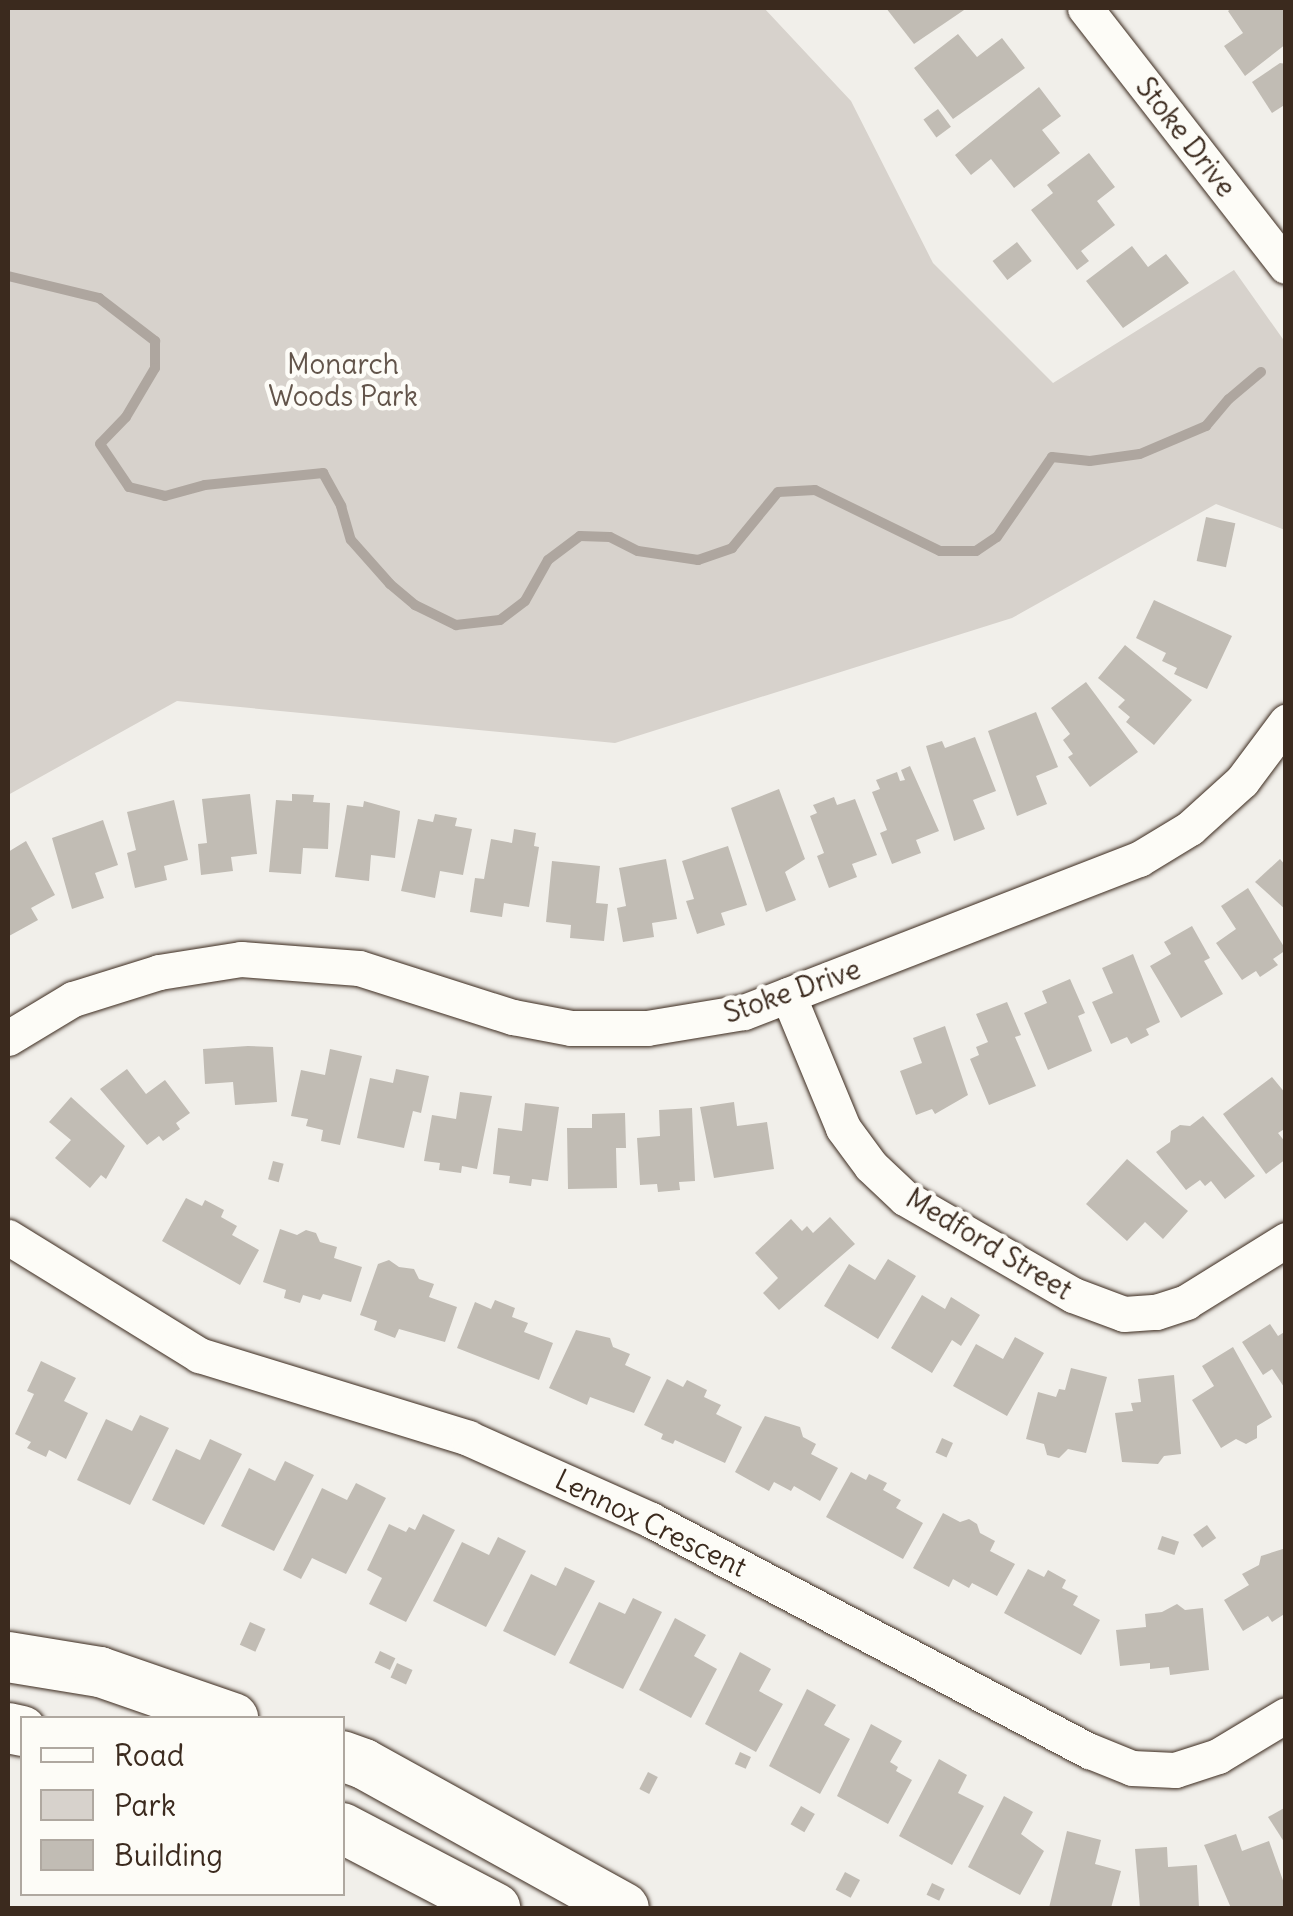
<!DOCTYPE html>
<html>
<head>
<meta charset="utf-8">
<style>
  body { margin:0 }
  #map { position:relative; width:1293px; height:1916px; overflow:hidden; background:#f1efea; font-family:Delius,sans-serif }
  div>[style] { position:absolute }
  .green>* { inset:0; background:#d7d2cc }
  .stream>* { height:10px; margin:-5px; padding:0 5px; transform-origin:5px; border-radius:5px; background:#aea69f }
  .building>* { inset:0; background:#c1bcb4; transform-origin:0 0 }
  .roads { filter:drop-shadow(0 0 2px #3b2a1e) drop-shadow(0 0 2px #3b2a1e) }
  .street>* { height:35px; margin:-17.5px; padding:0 17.5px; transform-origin:17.5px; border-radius:17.5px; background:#fdfcf7 }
  .secondary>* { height:50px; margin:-25px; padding:0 25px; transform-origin:25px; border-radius:25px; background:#fdfcf7 }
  span { translate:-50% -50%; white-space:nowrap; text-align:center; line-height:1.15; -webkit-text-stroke:9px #fdfcf7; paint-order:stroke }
  .street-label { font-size:28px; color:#3b2a1e }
  .park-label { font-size:28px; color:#62544a }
  .frame { position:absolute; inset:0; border:10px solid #3b2a1e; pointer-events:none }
  .legend { position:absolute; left:20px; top:1716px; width:325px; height:180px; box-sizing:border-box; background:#fdfcf7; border:2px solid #afa8a0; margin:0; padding:12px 18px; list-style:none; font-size:30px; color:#3b2a1e }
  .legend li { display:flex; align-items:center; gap:20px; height:50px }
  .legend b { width:50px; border:2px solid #afa8a0 }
</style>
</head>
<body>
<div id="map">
  <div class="green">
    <div style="clip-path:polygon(8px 8px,764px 8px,851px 101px,933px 263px,1053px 383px,1234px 270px,1285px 342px,1285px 530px,1216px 504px,1012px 618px,615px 743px,177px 701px,8px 795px)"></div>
  </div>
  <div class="stream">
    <div style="left:8px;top:276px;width:94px;rotate:13.6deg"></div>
    <div style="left:99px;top:298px;width:71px;rotate:37.5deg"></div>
    <div style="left:155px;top:341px;width:27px;rotate:90deg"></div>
    <div style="left:155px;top:368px;width:57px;rotate:120.6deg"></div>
    <div style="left:126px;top:417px;width:37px;rotate:134deg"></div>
    <div style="left:100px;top:444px;width:52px;rotate:56deg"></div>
    <div style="left:129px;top:487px;width:37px;rotate:14deg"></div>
    <div style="left:165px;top:496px;width:41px;rotate:-15.4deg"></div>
    <div style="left:205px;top:485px;width:119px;rotate:-5.8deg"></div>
    <div style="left:323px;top:473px;width:38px;rotate:61deg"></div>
    <div style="left:341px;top:506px;width:35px;rotate:74deg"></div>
    <div style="left:351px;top:540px;width:59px;rotate:48.4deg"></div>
    <div style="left:390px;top:584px;width:33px;rotate:40deg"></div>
    <div style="left:415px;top:605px;width:46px;rotate:26deg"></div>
    <div style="left:456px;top:625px;width:44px;rotate:-6.5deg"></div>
    <div style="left:500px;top:620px;width:31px;rotate:-37deg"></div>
    <div style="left:525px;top:601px;width:47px;rotate:-60.7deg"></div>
    <div style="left:548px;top:560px;width:40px;rotate:-37deg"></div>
    <div style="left:580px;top:536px;width:30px;rotate:2deg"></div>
    <div style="left:610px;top:537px;width:31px;rotate:27deg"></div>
    <div style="left:638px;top:551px;width:61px;rotate:8.5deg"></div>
    <div style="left:698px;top:560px;width:36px;rotate:-19deg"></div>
    <div style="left:732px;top:548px;width:72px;rotate:-50.6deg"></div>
    <div style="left:778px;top:492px;width:37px;rotate:-3deg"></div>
    <div style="left:815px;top:490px;width:139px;rotate:26deg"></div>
    <div style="left:940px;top:551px;width:36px"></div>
    <div style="left:976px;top:551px;width:25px;rotate:-34deg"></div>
    <div style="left:997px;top:537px;width:97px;rotate:-55.5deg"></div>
    <div style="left:1052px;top:457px;width:38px;rotate:6deg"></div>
    <div style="left:1090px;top:461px;width:50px;rotate:-8deg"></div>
    <div style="left:1140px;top:454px;width:72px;rotate:-23deg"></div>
    <div style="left:1206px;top:426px;width:35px;rotate:-50deg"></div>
    <div style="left:1229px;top:399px;width:42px;rotate:-40.2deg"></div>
  </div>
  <div class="building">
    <div style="clip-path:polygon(886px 8px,967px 8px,914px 44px)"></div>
    <div style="clip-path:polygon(1232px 8px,1286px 8px,1286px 44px,1245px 76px,1224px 46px,1243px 33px,1228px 11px)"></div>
    <div style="clip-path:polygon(958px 34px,977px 57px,1002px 38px,1025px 68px,953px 119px,914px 68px)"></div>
    <div style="clip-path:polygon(1280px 63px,1286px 64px,1286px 104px,1272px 113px,1252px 82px)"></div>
    <div style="clip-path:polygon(1039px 87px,1061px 116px,1042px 130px,1060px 153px,1014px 188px,991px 159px,971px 175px,955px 155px)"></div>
    <div style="left:938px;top:109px;width:22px;height:18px;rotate:54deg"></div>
    <div style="clip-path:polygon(1089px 153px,1115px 187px,1097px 201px,1115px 225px,1081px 251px,1089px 261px,1077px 270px,1031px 210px,1053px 193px,1047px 185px)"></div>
    <div style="left:1017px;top:242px;width:24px;height:31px;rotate:52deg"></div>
    <div style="clip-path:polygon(1132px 246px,1148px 267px,1166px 254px,1189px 283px,1123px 328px,1086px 281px)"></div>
    <div style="left:1206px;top:517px;width:30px;height:45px;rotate:12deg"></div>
    <div style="clip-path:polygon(1154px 600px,1232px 636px,1207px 689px,1174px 674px,1177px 668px,1162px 661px,1166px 653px,1136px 638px)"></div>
    <div style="clip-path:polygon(1125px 645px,1192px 700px,1154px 745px,1126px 722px,1130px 717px,1118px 707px,1125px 700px,1098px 678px)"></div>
    <div style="clip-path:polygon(1086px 682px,1138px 752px,1090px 787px,1068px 757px,1073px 754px,1063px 740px,1070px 734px,1051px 708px)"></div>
    <div style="clip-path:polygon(1036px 712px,1058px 767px,1036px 776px,1047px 804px,1017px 816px,988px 731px)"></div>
    <div style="clip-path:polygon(975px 737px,996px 791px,973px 800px,985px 829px,954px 841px,926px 746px,942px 741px,945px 748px)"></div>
    <div style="clip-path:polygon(910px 766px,939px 831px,916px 840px,921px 853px,892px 864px,880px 833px,887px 830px,872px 792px,880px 789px,876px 780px,897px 772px,900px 781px,905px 780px,901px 770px)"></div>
    <div style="clip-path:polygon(779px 789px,805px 859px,785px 872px,796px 900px,766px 912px,731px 808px)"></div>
    <div style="clip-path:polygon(250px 794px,257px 854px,231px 857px,233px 871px,201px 875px,198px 844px,207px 843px,202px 799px)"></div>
    <div style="clip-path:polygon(292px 794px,314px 795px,313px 802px,330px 803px,328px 849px,303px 848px,301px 874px,269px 872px,276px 800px,292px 801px)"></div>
    <div style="clip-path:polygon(834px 797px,837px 805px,855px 799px,877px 855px,852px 864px,857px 877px,829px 888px,817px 856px,824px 853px,810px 816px,817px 813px,813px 805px)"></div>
    <div style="clip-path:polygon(174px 800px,188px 860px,164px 866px,167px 880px,135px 888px,127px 853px,136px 850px,127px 812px)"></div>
    <div style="clip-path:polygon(364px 801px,400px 811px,395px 858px,371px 855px,369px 881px,335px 877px,347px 805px,363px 807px)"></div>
    <div style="clip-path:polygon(435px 814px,457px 818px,455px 826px,472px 829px,463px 875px,440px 871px,435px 898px,401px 891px,418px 819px,433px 822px)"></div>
    <div style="clip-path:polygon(103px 820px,118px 865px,95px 873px,104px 898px,72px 909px,52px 838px)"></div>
    <div style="clip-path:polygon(514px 829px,536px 833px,534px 846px,539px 847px,529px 907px,504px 903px,502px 917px,470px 912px,475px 878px,484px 879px,491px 839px,512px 843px)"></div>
    <div style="clip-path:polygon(26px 841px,55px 895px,31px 908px,38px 920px,9px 936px,8px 852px)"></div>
    <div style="clip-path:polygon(728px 846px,747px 905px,721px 913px,725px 925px,697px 934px,686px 901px,694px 899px,682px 861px)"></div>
    <div style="clip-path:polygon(666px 859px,677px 919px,652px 923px,654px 937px,623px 942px,617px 908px,626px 906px,619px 868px)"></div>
    <div style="clip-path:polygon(1280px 859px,1286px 866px,1286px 910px,1255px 882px)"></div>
    <div style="clip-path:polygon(552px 861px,600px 866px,596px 903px,608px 904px,604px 941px,570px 938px,571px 925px,546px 922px)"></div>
    <div style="clip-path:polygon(1248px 888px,1286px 950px,1273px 959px,1278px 965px,1260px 977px,1256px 971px,1242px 980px,1216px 943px,1236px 929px,1221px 906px)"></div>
    <div style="clip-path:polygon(1192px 926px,1210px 958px,1204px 961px,1223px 994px,1181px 1018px,1150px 966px,1171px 954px,1164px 942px)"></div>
    <div style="clip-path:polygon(1133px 954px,1160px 1022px,1146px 1029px,1149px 1035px,1131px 1044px,1127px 1037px,1111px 1044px,1092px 1002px,1113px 993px,1102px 968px)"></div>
    <div style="clip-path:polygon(1070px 979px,1085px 1013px,1078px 1016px,1092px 1051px,1048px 1070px,1024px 1013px,1047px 1003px,1042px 991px)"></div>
    <div style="clip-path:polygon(1007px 1002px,1021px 1035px,1015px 1037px,1036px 1086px,989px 1105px,970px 1059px,979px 1055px,976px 1047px,988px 1042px,976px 1014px)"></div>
    <div style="clip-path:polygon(945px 1026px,968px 1095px,935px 1114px,932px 1109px,916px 1115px,900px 1071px,922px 1063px,913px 1038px)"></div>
    <div style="clip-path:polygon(248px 1046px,273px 1047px,277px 1102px,235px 1105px,233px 1082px,205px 1084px,203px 1049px)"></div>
    <div style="clip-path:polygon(330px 1049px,362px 1056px,340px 1145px,321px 1141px,323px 1130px,306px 1126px,308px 1119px,291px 1116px,301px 1070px,325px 1075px)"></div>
    <div style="clip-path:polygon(127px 1069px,146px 1094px,165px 1080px,190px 1113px,176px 1123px,180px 1129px,163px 1141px,159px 1136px,147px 1145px,100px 1089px)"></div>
    <div style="clip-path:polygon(396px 1069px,429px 1076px,421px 1113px,413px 1111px,404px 1148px,357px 1138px,370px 1078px,393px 1083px)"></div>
    <div style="clip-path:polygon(1272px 1077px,1286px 1094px,1286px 1128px,1278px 1133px,1286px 1143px,1286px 1159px,1266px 1174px,1223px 1114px)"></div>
    <div style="clip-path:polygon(460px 1092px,492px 1096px,477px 1169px,462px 1166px,461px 1173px,439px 1170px,440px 1163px,424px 1161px,432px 1115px,456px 1119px)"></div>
    <div style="clip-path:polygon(71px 1097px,125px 1146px,106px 1179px,101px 1175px,90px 1188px,55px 1158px,71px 1140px,49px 1122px)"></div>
    <div style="clip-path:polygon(734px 1102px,737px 1126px,767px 1122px,774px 1169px,714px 1178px,700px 1107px)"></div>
    <div style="clip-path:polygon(525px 1103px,559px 1107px,548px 1181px,532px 1179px,531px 1186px,509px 1183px,510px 1176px,493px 1174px,498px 1128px,522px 1131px)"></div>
    <div style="clip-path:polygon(692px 1108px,695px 1181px,679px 1182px,680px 1190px,658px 1192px,657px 1184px,640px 1185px,637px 1138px,660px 1136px,659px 1110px)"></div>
    <div style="clip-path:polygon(625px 1113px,626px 1148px,616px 1148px,617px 1188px,568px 1189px,567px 1128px,592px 1128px,592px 1114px)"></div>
    <div style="clip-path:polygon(1203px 1116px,1255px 1176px,1225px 1199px,1211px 1181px,1205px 1186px,1200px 1180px,1186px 1190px,1156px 1152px,1170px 1142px,1171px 1131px,1180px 1125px,1190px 1126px)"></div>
    <div style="clip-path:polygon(1127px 1159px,1188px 1211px,1163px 1239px,1145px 1222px,1127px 1241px,1086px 1204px)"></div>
    <div style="left:273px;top:1161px;width:11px;height:19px;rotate:15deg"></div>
    <div style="clip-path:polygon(186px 1198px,202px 1206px,205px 1200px,224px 1210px,221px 1217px,237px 1226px,232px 1235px,259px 1250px,240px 1285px,162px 1241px)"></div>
    <div style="clip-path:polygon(830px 1217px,855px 1244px,779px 1310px,763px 1293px,778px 1278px,755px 1253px,791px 1219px,802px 1231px,807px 1226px,813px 1233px)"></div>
    <div style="clip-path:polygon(280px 1229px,297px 1235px,306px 1230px,316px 1233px,320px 1242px,337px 1247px,334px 1258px,362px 1267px,351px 1302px,323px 1294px,320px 1300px,303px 1295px,300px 1303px,284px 1298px,286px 1290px,263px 1282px)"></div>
    <div style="clip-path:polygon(888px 1259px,916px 1276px,878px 1339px,824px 1306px,849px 1264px,875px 1280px)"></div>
    <div style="clip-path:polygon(389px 1260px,399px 1267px,414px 1269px,419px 1279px,434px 1284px,429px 1297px,457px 1307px,445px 1342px,399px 1329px,395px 1338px,374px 1330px,377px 1321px,360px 1315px,378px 1264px)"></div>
    <div style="clip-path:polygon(922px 1295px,945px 1309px,951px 1297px,980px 1315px,961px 1346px,952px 1340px,932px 1373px,891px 1348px)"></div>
    <div style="clip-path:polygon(495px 1300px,515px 1308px,512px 1317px,528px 1323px,524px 1332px,553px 1343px,539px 1380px,457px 1348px,475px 1302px,491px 1309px)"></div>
    <div style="clip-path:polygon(1270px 1324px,1278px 1336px,1286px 1331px,1286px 1390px,1272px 1369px,1263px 1375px,1242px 1342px)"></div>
    <div style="clip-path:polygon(576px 1330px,610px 1338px,613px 1347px,630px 1354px,625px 1365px,651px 1377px,634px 1413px,590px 1397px,587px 1405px,549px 1388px)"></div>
    <div style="clip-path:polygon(1015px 1337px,1044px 1353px,1007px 1416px,953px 1386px,976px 1344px,1003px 1359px)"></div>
    <div style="clip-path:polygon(1233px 1347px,1272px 1417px,1257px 1426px,1257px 1438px,1246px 1444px,1236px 1439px,1221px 1448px,1192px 1400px,1214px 1386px,1202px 1366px)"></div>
    <div style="clip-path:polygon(41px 1361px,76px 1378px,64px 1401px,88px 1413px,66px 1459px,49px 1450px,46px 1457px,27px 1448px,31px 1442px,15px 1434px,34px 1394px,27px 1391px)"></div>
    <div style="clip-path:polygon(1071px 1368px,1107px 1377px,1086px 1453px,1068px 1449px,1059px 1458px,1047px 1455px,1044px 1444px,1026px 1439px,1038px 1392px,1056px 1397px,1059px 1389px,1065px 1390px)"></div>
    <div style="clip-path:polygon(1174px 1375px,1181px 1454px,1164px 1456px,1158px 1464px,1122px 1462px,1115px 1413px,1133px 1411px,1131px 1403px,1141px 1402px,1138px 1379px)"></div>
    <div style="clip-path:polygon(667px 1379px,683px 1387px,687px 1380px,707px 1390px,704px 1397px,721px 1405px,716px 1414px,742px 1427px,725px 1463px,675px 1440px,673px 1444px,661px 1439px,663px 1434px,644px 1425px)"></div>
    <div style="clip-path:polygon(140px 1415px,169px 1428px,130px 1505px,77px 1480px,106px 1419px,132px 1431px)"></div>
    <div style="clip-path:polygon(765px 1416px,800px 1427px,803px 1437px,816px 1444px,811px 1454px,838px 1468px,820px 1501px,794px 1486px,791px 1491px,774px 1482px,769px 1491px,735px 1472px)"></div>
    <div style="left:942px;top:1438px;width:12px;height:16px;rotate:24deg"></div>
    <div style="clip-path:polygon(210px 1439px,242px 1454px,204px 1525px,152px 1500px,176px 1449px,200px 1460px)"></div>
    <div style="clip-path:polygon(285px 1461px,314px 1475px,274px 1551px,221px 1526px,249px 1468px,275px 1481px)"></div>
    <div style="clip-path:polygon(851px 1472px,866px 1480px,869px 1474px,887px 1483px,883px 1490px,901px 1500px,896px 1508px,923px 1523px,903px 1559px,826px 1517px)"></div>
    <div style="clip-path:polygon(356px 1483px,386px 1498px,346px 1574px,312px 1558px,301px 1579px,283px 1570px,322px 1488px,347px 1500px)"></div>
    <div style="clip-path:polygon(943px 1513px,960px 1522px,969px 1519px,977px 1524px,980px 1533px,995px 1541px,990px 1551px,1015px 1564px,997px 1596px,972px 1583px,969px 1588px,953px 1579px,949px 1587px,913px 1568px)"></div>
    <div style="clip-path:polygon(423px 1514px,455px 1530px,406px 1622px,369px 1604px,382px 1578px,367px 1570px,389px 1524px,406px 1532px,409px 1527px,415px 1530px)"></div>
    <div style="left:1207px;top:1525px;width:16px;height:17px;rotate:55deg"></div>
    <div style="left:1162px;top:1536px;width:18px;height:14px;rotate:19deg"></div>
    <div style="clip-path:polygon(498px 1537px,526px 1551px,486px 1627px,433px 1601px,462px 1542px,489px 1555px)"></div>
    <div style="clip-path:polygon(1286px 1548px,1286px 1613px,1272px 1622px,1268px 1616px,1243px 1631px,1224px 1600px,1249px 1585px,1242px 1574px,1259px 1565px,1261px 1556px)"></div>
    <div style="clip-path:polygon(565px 1567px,595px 1581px,555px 1656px,503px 1631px,531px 1574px,556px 1586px)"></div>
    <div style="clip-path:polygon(1028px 1569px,1044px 1577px,1048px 1570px,1066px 1580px,1062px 1588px,1078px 1596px,1073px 1605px,1100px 1620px,1081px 1655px,1004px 1613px)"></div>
    <div style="clip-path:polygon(633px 1598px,662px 1612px,623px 1689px,569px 1663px,599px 1602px,625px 1614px)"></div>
    <div style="clip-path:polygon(1177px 1604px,1185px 1610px,1203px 1608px,1209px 1670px,1170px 1675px,1169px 1667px,1150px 1669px,1150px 1663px,1120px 1666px,1116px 1630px,1146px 1627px,1145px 1614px,1162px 1612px)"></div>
    <div style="clip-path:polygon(675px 1618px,706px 1635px,694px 1656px,717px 1669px,691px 1718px,639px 1690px)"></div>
    <div style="left:250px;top:1622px;width:17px;height:25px;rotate:24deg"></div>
    <div style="left:380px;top:1651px;width:17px;height:13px;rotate:25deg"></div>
    <div style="clip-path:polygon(740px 1652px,771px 1669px,759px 1691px,783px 1704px,756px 1752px,705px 1724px)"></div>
    <div style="left:397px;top:1663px;width:17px;height:16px;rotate:24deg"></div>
    <div style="clip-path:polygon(807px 1689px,836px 1705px,824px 1725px,850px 1739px,820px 1794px,769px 1766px)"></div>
    <div style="clip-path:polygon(871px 1724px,902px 1741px,890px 1762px,898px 1767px,896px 1771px,912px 1780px,888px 1824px,837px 1796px)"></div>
    <div style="left:740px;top:1752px;width:12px;height:13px;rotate:24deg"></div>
    <div style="clip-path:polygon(939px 1759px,967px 1775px,958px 1793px,984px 1806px,952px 1865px,899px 1836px)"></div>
    <div style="left:648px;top:1772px;width:11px;height:19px;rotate:27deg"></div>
    <div style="clip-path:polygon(1004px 1796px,1033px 1812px,1021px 1834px,1044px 1851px,1020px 1895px,968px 1867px)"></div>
    <div style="left:801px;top:1806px;width:16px;height:21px;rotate:30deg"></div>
    <div style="clip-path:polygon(1286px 1807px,1286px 1845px,1268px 1817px)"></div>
    <div style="clip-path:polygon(1067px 1831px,1101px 1840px,1095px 1864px,1121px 1871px,1111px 1908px,1049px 1908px)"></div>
    <div style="clip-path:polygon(1236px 1834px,1242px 1851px,1269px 1841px,1286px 1889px,1286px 1908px,1231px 1908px,1204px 1845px)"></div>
    <div style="clip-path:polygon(1167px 1847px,1168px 1867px,1197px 1865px,1199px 1908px,1140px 1908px,1135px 1849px)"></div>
    <div style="left:845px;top:1872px;width:17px;height:20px;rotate:28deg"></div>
    <div style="left:932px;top:1883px;width:14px;height:13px;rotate:25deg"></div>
  </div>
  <div class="roads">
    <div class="street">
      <div style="left:1085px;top:8px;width:327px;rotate:52.1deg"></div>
      <div style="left:788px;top:995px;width:144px;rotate:67.5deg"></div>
      <div style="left:843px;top:1128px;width:47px;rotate:53.6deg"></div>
      <div style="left:871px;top:1166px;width:47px;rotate:43.3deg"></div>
      <div style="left:905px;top:1198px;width:194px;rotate:30deg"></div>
      <div style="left:1073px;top:1295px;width:54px;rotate:20.4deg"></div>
      <div style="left:1124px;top:1314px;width:32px;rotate:-4deg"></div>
      <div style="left:1156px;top:1312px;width:32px;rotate:-18deg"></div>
      <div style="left:1186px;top:1302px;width:118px;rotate:-31.8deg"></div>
      <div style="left:8px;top:1038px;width:76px;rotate:-31deg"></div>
      <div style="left:73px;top:999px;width:90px;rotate:-17.4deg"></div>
      <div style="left:159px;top:972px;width:83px;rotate:-9deg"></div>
      <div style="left:241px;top:959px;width:118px;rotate:4.4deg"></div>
      <div style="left:359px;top:968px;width:162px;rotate:17.7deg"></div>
      <div style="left:513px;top:1017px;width:59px;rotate:10.7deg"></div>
      <div style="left:571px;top:1028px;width:76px"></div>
      <div style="left:647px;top:1028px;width:98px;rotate:-9.4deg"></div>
      <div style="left:744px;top:1012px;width:424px;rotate:-21.2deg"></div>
      <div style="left:1139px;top:859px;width:60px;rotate:-31.3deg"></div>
      <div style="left:1190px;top:828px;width:70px;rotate:-42.1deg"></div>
      <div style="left:1242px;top:781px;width:74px;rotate:-53.3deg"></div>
      <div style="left:8px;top:1237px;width:225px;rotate:31.7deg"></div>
      <div style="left:199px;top:1355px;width:282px;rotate:17.1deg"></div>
      <div style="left:468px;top:1438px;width:201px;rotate:24.1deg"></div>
      <div style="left:651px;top:1520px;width:496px;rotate:27.8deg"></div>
      <div style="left:1090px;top:1751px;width:45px;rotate:22deg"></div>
      <div style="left:1132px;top:1768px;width:43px;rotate:2.7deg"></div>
      <div style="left:1175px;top:1770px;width:45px;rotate:-18deg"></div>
      <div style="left:1218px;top:1756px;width:79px;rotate:-31.1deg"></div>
    </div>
    <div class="secondary">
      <div style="left:8px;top:1657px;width:93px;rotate:9.3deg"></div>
      <div style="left:100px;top:1672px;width:141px;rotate:19.1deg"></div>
      <div style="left:8px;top:1728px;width:14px;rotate:12deg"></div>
      <div style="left:342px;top:1756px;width:23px;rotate:20deg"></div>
      <div style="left:364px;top:1764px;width:297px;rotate:29deg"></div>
      <div style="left:342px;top:1828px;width:173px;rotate:27.6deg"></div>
    </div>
  </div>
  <div class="street-label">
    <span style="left:1186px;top:137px;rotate:52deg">Stoke Drive</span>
    <span style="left:792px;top:991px;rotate:-19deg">Stoke Drive</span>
    <span style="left:989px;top:1244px;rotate:31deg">Medford Street</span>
    <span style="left:651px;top:1523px;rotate:26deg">Lennox Crescent</span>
  </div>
  <div class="park-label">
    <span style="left:343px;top:380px">Monarch<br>Woods Park</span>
  </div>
  <div class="frame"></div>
  <ul class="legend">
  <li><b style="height:12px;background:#fdfcf7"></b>Road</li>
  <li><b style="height:28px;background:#d7d2cc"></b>Park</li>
  <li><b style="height:28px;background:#c1bcb4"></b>Building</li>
  </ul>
</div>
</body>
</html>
